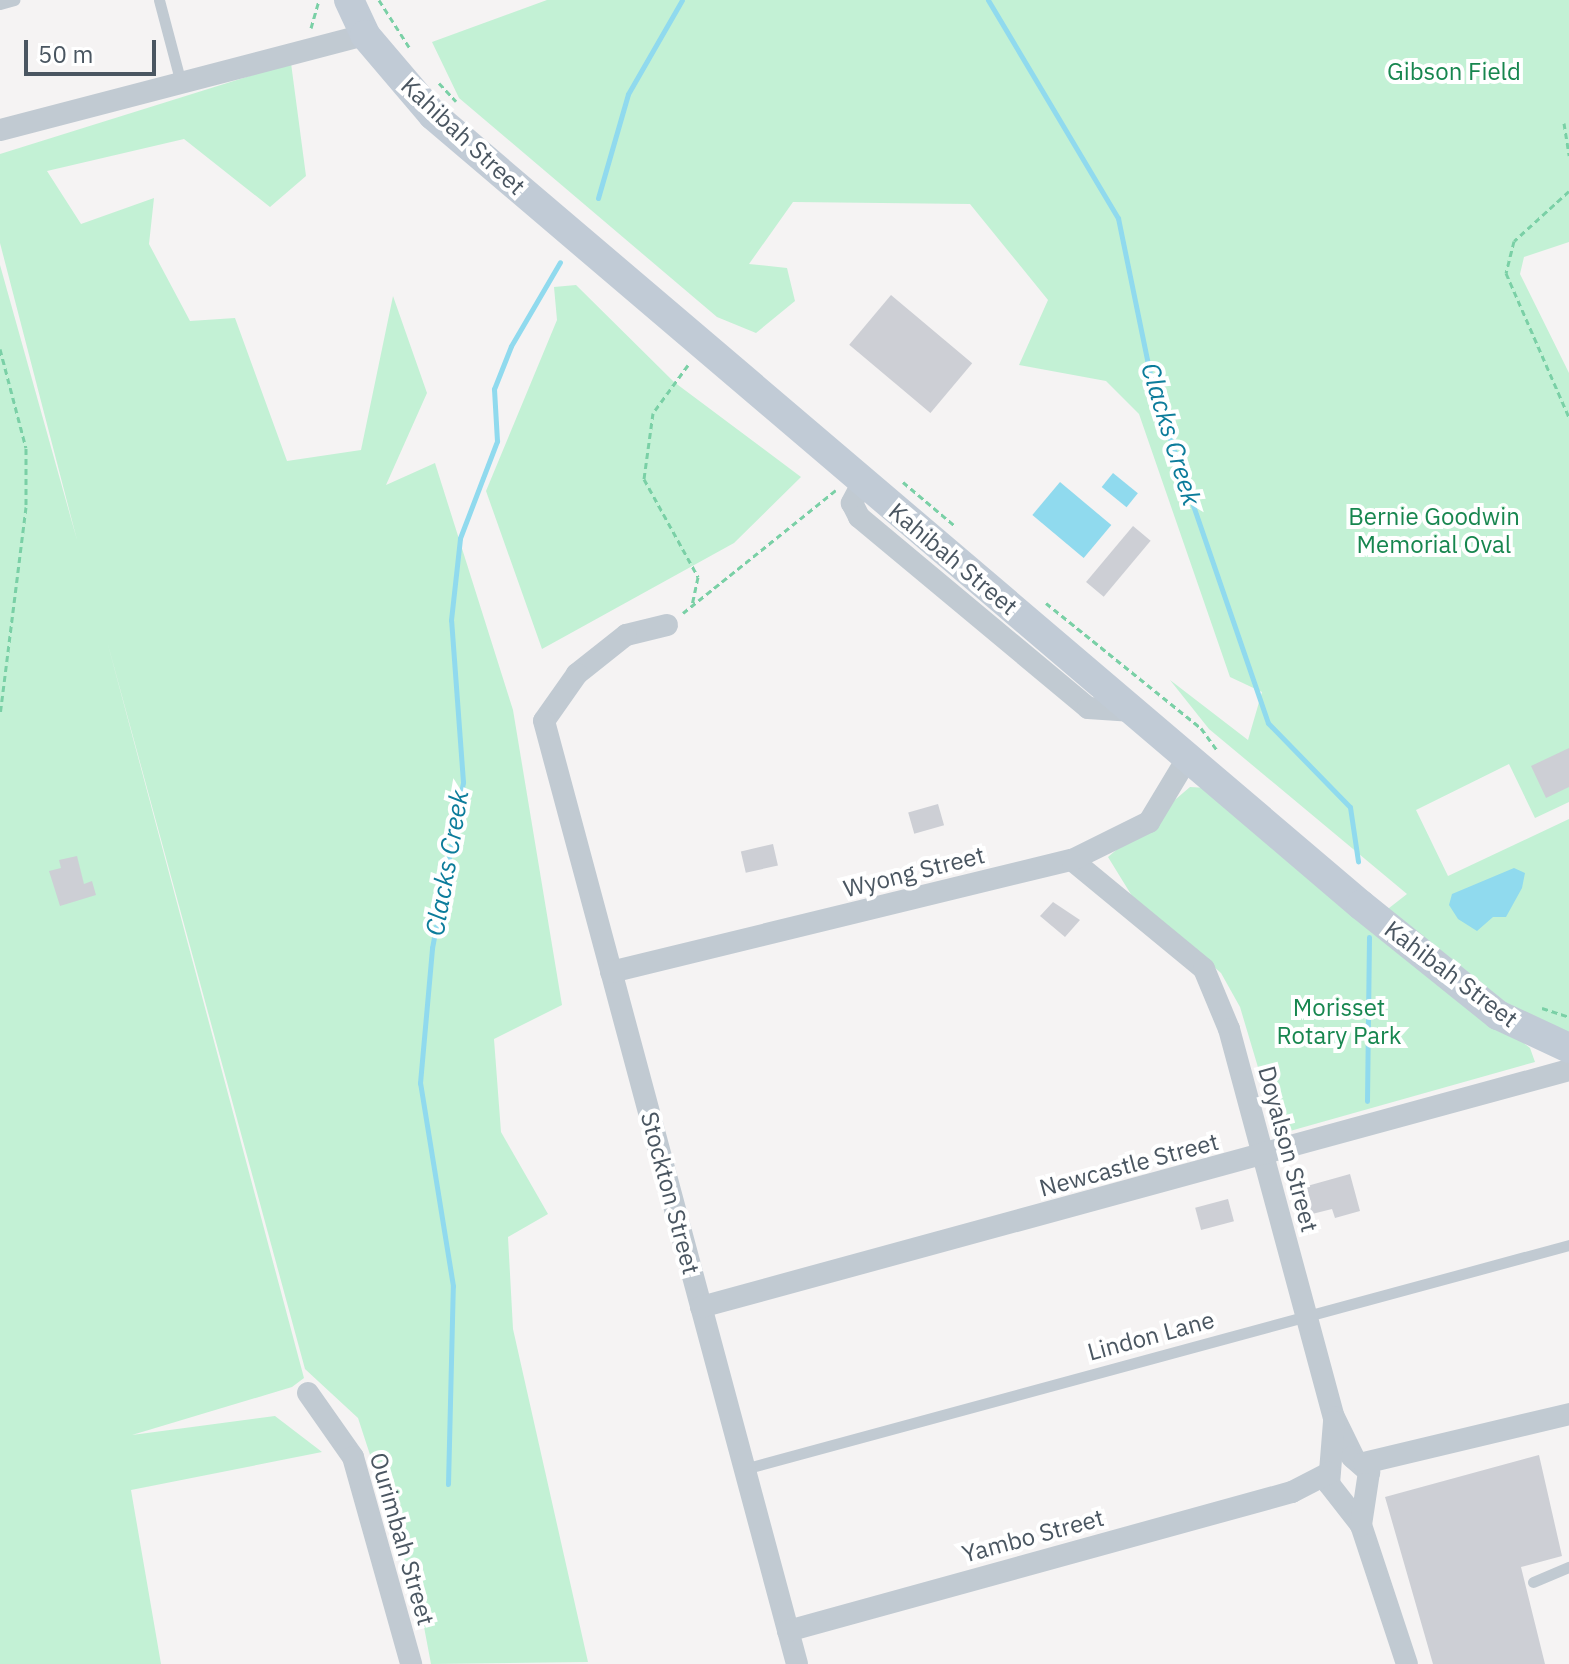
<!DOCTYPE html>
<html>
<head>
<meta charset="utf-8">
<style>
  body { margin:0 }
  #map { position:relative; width:1569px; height:1664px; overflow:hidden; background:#f5f3f3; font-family:"IBM Plex Sans",sans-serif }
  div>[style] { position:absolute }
  .green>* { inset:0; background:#c3f1d5 }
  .water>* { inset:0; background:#90daee; transform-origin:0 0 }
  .stream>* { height:5px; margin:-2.5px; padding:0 2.5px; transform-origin:2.5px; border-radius:2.5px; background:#90daee }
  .building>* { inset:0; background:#cdcfd5; transform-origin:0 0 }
  .path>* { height:3px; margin-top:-1.5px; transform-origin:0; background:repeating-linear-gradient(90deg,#7ad0a6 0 6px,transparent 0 10px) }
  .lane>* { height:11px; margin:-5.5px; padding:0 5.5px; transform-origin:5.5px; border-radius:5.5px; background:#c1cad2 }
  .street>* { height:22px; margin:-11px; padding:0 11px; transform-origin:11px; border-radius:11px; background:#c1cad2 }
  .secondary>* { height:30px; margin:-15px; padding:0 15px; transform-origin:15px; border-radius:15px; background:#c1cbd6 }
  span { translate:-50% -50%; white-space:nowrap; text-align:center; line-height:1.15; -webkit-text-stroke:8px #fff; paint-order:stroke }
  .park-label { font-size:24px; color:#17864f }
  .street-label { font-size:24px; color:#4a5661 }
  .water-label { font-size:26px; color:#0c7c9b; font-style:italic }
  .scale { position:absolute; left:24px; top:40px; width:132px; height:36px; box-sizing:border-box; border:4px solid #4a5661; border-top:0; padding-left:10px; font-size:24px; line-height:28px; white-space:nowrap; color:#4a5661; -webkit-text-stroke:6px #fff; paint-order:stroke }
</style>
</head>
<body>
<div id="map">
  <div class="green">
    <div style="clip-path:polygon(547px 0,1569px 0,1569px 242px,1524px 257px,1520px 274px,1569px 373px,1569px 802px,1535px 818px,1509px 764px,1416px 810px,1448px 876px,1569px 819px,1569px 1033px,1514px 1012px,1384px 912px,1407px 894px,1209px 729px,1170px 680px,1248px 740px,1262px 692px,1230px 677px,1139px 414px,1106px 381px,1019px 365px,1048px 300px,970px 204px,793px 202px,749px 264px,787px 268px,795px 301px,756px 333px,717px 317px,459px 98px,432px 42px)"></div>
    <div style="clip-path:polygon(291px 63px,306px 176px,270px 207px,184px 139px,47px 171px,81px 224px,154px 198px,149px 244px,190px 321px,235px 318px,287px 461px,361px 450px,393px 296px,427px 393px,386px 485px,435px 463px,513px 710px,562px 1005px,494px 1039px,501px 1132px,548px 1214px,508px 1237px,513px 1329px,588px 1662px,431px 1664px,421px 1611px,358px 1418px,305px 1369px,107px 641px,304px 1378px,292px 1387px,132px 1435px,275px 1416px,322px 1452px,131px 1490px,161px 1664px,0 1664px,0 265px,77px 540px,0 243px,0 154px)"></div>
    <div style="clip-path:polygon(576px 285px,674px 382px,801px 477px,734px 543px,542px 649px,486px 491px,557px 320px,554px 287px)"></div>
    <div style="clip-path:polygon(1190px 787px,1207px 788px,1530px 1048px,1535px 1062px,1290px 1131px,1274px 1121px,1240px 1007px,1221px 973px,1132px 896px,1108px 857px)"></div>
  </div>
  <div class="water">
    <div style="left:1113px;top:473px;width:32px;height:18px;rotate:39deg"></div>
    <div style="left:1060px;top:482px;width:67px;height:43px;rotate:40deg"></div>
    <div style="clip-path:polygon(1514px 868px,1525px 873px,1522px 888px,1506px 917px,1493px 917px,1477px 931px,1458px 919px,1449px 905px,1452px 894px)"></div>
  </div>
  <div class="stream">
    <div style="left:988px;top:0;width:254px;rotate:59.2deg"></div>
    <div style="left:1118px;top:218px;width:175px;rotate:78.4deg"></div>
    <div style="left:1153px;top:389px;width:353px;rotate:71deg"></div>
    <div style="left:1268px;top:723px;width:117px;rotate:45.7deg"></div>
    <div style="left:1350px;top:807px;width:55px;rotate:81.6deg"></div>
    <div style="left:598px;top:198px;width:108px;rotate:-73.9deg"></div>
    <div style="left:628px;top:94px;width:108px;rotate:-60.1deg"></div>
    <div style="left:1367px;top:1101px;width:164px;rotate:-89.3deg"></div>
    <div style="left:448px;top:1484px;width:198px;rotate:-88.6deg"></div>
    <div style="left:453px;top:1286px;width:206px;rotate:-99.2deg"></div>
    <div style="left:420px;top:1083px;width:136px;rotate:-84.9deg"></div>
    <div style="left:432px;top:948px;width:169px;rotate:-79.4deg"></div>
    <div style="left:463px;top:782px;width:162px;rotate:-94.2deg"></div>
    <div style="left:451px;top:620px;width:82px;rotate:-83.7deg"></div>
    <div style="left:460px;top:538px;width:104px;rotate:-69.1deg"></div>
    <div style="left:497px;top:441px;width:52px;rotate:-93.3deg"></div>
    <div style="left:494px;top:389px;width:46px;rotate:-68.4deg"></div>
    <div style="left:511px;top:346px;width:97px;rotate:-59.7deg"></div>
  </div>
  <div class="building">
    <div style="left:891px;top:295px;width:106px;height:65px;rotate:40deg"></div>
    <div style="left:1133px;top:526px;width:23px;height:73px;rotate:40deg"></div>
    <div style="clip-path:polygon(1569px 748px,1569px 787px,1546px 798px,1531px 766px)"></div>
    <div style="left:938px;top:804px;width:22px;height:31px;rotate:74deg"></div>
    <div style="left:773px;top:844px;width:22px;height:33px;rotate:77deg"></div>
    <div style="clip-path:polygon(77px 856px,84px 884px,92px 881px,96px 895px,60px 906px,49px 871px,61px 868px,59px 860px)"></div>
    <div style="clip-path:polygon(1053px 902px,1080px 920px,1065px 937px,1040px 916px)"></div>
    <div style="clip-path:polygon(1350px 1174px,1360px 1211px,1335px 1218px,1332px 1209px,1308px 1215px,1300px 1188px)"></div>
    <div style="left:1228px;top:1199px;width:23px;height:34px;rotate:75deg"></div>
    <div style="clip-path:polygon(1539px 1455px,1562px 1556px,1521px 1567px,1545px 1664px,1433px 1664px,1385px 1497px)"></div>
  </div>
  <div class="path">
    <div style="left:379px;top:0;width:59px;rotate:57.4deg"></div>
    <div style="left:311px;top:28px;width:29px;rotate:-74deg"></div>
    <div style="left:439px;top:83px;width:25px;rotate:47deg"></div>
    <div style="left:1564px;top:123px;width:33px;rotate:81deg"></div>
    <div style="left:1569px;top:191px;width:74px;rotate:137.7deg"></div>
    <div style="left:1514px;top:241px;width:33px;rotate:104deg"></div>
    <div style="left:1506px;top:273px;width:157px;rotate:66.4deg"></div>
    <div style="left:0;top:349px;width:102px;rotate:75.3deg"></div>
    <div style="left:26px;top:448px;width:59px;rotate:90deg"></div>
    <div style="left:26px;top:507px;width:210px;rotate:97.1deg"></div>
    <div style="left:688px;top:365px;width:59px;rotate:126.1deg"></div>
    <div style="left:653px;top:413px;width:67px;rotate:97.8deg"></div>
    <div style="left:644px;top:479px;width:112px;rotate:61.1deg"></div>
    <div style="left:698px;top:577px;width:30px;rotate:102deg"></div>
    <div style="left:903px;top:482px;width:68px;rotate:40.2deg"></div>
    <div style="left:1046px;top:603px;width:199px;rotate:38.9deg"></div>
    <div style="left:1201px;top:728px;width:26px;rotate:54deg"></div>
    <div style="left:683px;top:613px;width:196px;rotate:-38.8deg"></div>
    <div style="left:1542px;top:1008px;width:28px;rotate:18deg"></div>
  </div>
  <div class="lane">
    <div style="left:159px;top:0;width:86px;rotate:75.2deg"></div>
    <div style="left:0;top:4px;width:15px;rotate:-16deg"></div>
    <div style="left:744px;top:1469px;width:855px;rotate:-15.19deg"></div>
    <div style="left:1533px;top:1582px;width:39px;rotate:-23deg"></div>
  </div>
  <div class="street">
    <div style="left:0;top:130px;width:377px;rotate:-14.6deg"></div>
    <div style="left:863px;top:482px;width:24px;rotate:118deg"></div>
    <div style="left:852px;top:503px;width:16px;rotate:63deg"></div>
    <div style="left:859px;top:517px;width:298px;rotate:39.8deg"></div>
    <div style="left:1088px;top:708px;width:45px;rotate:3.8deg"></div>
    <div style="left:667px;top:625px;width:42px;rotate:166.3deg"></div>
    <div style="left:626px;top:635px;width:63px;rotate:141.5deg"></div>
    <div style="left:577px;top:674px;width:57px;rotate:125.1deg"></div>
    <div style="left:544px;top:721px;width:976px;rotate:74.98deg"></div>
    <div style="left:1072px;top:860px;width:171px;rotate:39.5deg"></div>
    <div style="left:1204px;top:969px;width:65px;rotate:67.4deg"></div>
    <div style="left:1229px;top:1029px;width:402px;rotate:74.9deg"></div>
    <div style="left:1334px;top:1417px;width:46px;rotate:64deg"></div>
    <div style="left:611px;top:972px;width:474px;rotate:-13.7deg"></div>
    <div style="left:1072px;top:860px;width:86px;rotate:-26.3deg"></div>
    <div style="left:1149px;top:822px;width:76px;rotate:-59deg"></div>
    <div style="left:701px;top:1307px;width:900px;rotate:-15.27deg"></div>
    <div style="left:308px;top:1393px;width:78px;rotate:54.9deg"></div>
    <div style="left:353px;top:1457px;width:215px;rotate:74.3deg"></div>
    <div style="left:1334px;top:1422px;width:62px;rotate:94.6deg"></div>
    <div style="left:1329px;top:1484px;width:52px;rotate:52deg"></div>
    <div style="left:1361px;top:1525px;width:146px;rotate:71.7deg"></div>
    <div style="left:1352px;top:1457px;width:23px;rotate:41deg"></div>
    <div style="left:1369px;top:1472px;width:54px;rotate:98.6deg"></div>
    <div style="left:1364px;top:1463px;width:211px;rotate:-13.4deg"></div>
    <div style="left:788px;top:1631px;width:523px;rotate:-15.42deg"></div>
    <div style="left:1292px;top:1492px;width:42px;rotate:-27.2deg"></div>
  </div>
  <div class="secondary">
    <div style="left:349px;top:0;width:38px;rotate:65deg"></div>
    <div style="left:365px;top:35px;width:105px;rotate:49.6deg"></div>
    <div style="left:433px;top:115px;width:1219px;rotate:40.41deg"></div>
    <div style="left:1361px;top:905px;width:176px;rotate:38.8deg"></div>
    <div style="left:1498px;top:1015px;width:78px;rotate:24.9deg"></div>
  </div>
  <div class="park-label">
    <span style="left:1454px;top:72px">Gibson Field</span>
    <span style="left:1434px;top:531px">Bernie Goodwin<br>Memorial Oval</span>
    <span style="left:1339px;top:1022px">Morisset<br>Rotary Park</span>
  </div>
  <div class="street-label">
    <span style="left:463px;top:136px;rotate:43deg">Kahibah Street</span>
    <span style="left:953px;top:559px;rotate:40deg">Kahibah Street</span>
    <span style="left:914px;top:872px;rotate:-14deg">Wyong Street</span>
    <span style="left:1451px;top:974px;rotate:37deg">Kahibah Street</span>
    <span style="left:1288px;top:1149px;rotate:75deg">Doyalson Street</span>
    <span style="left:1129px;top:1165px;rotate:-15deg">Newcastle Street</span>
    <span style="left:670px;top:1193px;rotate:75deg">Stockton Street</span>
    <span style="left:1151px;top:1336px;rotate:-15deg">Lindon Lane</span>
    <span style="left:1033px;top:1536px;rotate:-15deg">Yambo Street</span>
    <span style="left:402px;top:1539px;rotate:74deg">Ourimbah Street</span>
  </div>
  <div class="water-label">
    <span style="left:1171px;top:434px;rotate:73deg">Clacks Creek</span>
    <span style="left:447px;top:863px;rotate:-80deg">Clacks Creek</span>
  </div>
  <div class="scale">50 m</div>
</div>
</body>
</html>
